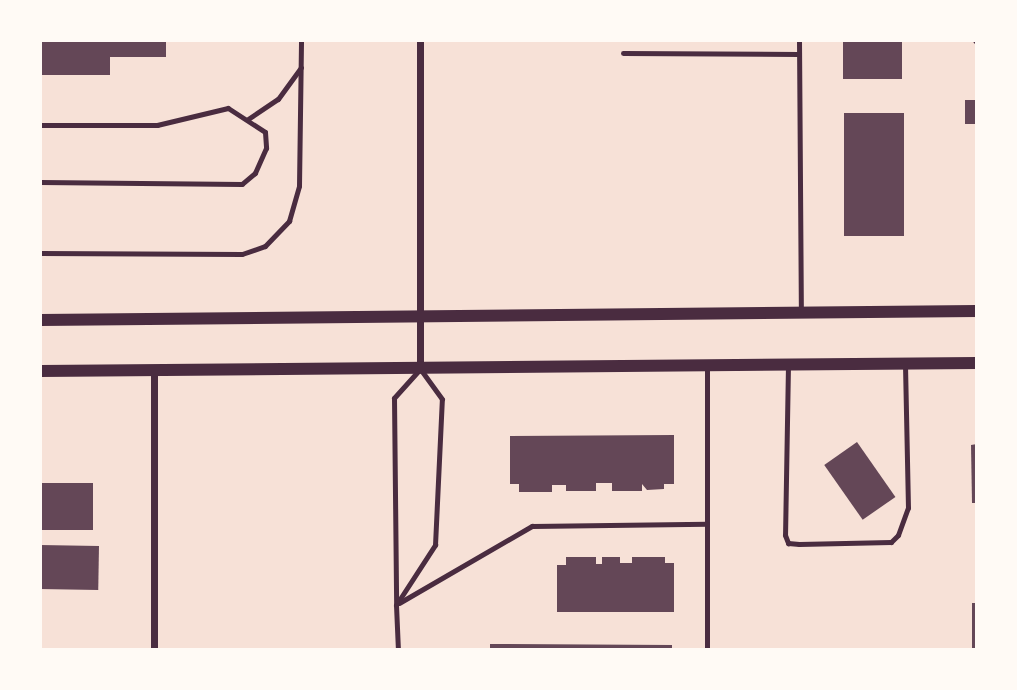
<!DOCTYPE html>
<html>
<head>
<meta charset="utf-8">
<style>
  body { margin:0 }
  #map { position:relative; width:1017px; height:690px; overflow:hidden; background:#f7e1d7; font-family:"Playfair Display",serif }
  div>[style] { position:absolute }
  .building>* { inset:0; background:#644757; transform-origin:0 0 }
  .service>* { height:5px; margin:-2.5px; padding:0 2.5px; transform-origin:2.5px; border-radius:2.5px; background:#4a2c40 }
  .minor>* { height:7px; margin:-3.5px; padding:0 3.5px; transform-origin:3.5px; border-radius:3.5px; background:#4a2c40 }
  .tertiary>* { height:12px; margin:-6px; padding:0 6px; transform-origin:6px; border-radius:6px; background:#4a2c40 }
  span { translate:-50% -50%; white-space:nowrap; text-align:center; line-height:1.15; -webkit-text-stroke:6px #fffaf5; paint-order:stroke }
  .frame { position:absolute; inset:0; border:42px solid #fffaf5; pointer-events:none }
</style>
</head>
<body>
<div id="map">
  <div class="building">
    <div style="clip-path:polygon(40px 40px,166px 40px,166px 57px,110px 57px,110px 75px,40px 75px)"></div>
    <div style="left:843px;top:40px;width:59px;height:39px"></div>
    <div style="left:965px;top:100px;width:12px;height:24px"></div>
    <div style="left:844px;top:113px;width:60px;height:123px"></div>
    <div style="clip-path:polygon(674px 435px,674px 484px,664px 484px,664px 489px,647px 490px,642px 484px,642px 491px,612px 491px,612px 483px,596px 483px,596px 491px,566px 491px,566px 485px,552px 485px,552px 492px,519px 492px,519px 484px,510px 484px,510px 436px)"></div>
    <div style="left:857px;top:442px;width:67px;height:40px;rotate:55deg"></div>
    <div style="clip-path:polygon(977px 444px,977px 503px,972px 503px,971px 445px)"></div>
    <div style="left:40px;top:483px;width:53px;height:47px"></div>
    <div style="left:40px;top:545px;width:59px;height:44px;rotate:1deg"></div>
    <div style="clip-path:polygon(566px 557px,596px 557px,596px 564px,602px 564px,602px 557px,620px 557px,620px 563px,632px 563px,632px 557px,665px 557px,665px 563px,674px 563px,674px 612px,557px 612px,557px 565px,566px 565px)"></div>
    <div style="left:972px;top:603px;width:5px;height:47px"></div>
    <div style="clip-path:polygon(490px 644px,672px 645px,672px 650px,490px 650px)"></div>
  </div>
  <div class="service">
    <div style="left:799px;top:40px;width:273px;rotate:89.6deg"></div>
    <div style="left:623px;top:53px;width:176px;rotate:0.3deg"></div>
    <div style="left:248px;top:119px;width:36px;rotate:-34deg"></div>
    <div style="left:278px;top:99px;width:39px;rotate:-54deg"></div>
    <div style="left:40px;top:125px;width:117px"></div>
    <div style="left:157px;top:125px;width:73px;rotate:-13.5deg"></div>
    <div style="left:228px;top:108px;width:44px;rotate:33deg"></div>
    <div style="left:265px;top:132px;width:16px;rotate:86deg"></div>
    <div style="left:266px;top:148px;width:27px;rotate:114deg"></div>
    <div style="left:255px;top:173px;width:17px;rotate:140deg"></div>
    <div style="left:242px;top:184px;width:202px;rotate:-179.4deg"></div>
    <div style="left:40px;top:253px;width:202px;rotate:0.3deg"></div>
    <div style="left:242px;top:254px;width:24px;rotate:-19deg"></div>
    <div style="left:265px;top:246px;width:35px;rotate:-46deg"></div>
    <div style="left:289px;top:221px;width:36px;rotate:-74deg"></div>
    <div style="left:299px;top:186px;width:146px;rotate:-89.2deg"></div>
    <div style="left:788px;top:365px;width:170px;rotate:91deg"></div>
    <div style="left:785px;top:535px;width:9px;rotate:69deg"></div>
    <div style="left:788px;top:543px;width:11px;rotate:5deg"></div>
    <div style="left:799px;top:544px;width:92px;rotate:-1.2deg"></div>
    <div style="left:891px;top:542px;width:10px;rotate:-45deg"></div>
    <div style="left:898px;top:535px;width:29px;rotate:-70deg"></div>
    <div style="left:908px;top:508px;width:145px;rotate:-91.2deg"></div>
    <div style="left:707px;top:366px;width:284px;rotate:90deg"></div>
    <div style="left:399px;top:603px;width:154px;rotate:-30.1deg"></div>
    <div style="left:532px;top:526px;width:175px;rotate:-0.7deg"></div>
    <div style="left:396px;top:605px;width:72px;rotate:-57deg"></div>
    <div style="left:435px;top:545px;width:146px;rotate:-87.3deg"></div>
    <div style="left:442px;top:399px;width:37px;rotate:-126deg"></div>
    <div style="left:420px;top:369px;width:39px;rotate:132deg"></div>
    <div style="left:394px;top:398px;width:207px;rotate:89.4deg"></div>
    <div style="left:396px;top:605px;width:45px;rotate:87.5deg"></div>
  </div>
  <div class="minor">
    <div style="left:976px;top:40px;width:1px;rotate:45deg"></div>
    <div style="left:420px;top:369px;width:329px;rotate:-90deg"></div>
    <div style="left:154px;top:370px;width:280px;rotate:90deg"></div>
  </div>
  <div class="tertiary">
    <div style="left:40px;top:320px;width:937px;rotate:-0.55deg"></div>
    <div style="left:40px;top:371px;width:937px;rotate:-0.49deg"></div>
  </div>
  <div class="frame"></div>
</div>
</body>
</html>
